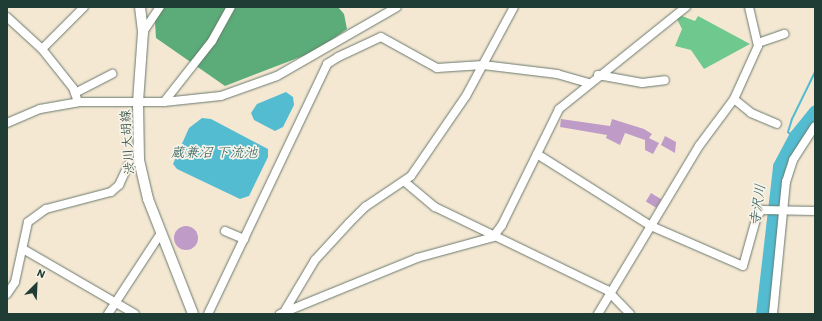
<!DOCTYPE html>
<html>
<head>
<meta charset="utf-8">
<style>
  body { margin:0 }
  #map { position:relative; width:822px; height:321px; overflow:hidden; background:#f4e8d3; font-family:Itim,"Klee One",sans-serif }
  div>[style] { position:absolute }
  .green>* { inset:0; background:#6fc88e }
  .forest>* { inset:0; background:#5bac79 }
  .water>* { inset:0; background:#53bcd1 }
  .stream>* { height:2px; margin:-1px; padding:0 1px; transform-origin:1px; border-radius:1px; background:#53bcd1 }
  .river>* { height:13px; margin:-6.5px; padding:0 6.5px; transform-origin:6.5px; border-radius:6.5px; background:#53bcd1 }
  .building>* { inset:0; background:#bf9bc8; transform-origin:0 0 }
  .round { border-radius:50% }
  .roads { filter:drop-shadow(0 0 1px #6a796c) drop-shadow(0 0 1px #6a796c) }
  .minor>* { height:8px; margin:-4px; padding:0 4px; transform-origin:4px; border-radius:4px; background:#fff }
  .major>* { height:10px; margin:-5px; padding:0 5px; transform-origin:5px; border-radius:5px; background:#fff }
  span { translate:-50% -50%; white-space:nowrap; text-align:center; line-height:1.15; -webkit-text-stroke:3.5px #f7f3e8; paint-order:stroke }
  .street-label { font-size:13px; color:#1f3d34 }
  .water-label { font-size:14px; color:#2c5d5b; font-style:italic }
  .frame { position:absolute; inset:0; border:8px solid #1f3d34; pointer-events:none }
  .north { position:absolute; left:16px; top:265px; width:40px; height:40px; -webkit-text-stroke:3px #f7f3e8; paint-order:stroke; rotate:24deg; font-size:11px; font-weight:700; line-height:16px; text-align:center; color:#1f3d34 }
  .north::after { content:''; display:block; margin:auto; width:14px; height:18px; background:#1f3d34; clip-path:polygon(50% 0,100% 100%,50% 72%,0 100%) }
</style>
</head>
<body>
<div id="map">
  <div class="green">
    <div style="clip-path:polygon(682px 16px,695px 21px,698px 16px,750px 44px,704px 69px,691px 50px,675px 46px,682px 29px,677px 19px)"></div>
  </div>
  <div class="forest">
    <div style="clip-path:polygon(154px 7px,338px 7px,344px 14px,347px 29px,316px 51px,225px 86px,156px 38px)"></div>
  </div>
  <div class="water">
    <div style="clip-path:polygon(286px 92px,293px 97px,294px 105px,283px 127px,275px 131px,254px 120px,251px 113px,257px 104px)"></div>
    <div style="clip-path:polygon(202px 118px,211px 119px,268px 149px,268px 157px,249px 196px,240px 199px,177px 169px,173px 164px,189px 128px)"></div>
  </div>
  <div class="stream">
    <div style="left:794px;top:138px;width:8px;rotate:-135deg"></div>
    <div style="left:788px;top:132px;width:14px;rotate:-73deg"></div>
    <div style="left:792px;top:119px;width:52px;rotate:-63.9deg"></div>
  </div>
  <div class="river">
    <div style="left:762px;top:314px;width:149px;rotate:-83.4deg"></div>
    <div style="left:779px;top:166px;width:34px;rotate:-62deg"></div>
    <div style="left:795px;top:136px;width:32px;rotate:-51deg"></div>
  </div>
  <div class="building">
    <div style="clip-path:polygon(561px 119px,610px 126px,612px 119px,644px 129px,652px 134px,649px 138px,659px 143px,653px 154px,645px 150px,645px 140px,625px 133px,620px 145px,606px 138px,607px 135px,560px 127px)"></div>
    <div style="clip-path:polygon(665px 136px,676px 142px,675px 153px,661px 145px)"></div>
    <div style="left:651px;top:193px;width:12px;height:10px;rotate:31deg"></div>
    <div class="round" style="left:174px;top:226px;width:24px;height:24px"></div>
  </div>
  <div class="roads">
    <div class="minor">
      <div style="left:7px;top:17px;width:47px;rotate:42.4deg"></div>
      <div style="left:42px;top:49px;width:50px;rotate:51.5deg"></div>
      <div style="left:73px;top:88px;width:15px;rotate:70deg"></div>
      <div style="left:143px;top:32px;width:30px;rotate:-56deg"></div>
      <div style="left:758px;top:43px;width:28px;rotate:-19deg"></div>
      <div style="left:42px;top:49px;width:59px;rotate:-45deg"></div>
      <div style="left:598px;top:75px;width:45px;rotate:10.3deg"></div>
      <div style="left:642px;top:83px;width:23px;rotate:-7deg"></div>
      <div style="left:75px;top:93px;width:42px;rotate:-27.2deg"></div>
      <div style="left:734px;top:99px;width:22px;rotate:39deg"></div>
      <div style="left:751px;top:113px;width:28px;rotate:23deg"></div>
      <div style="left:164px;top:102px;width:78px;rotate:-51.8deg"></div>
      <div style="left:212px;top:41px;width:39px;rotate:-61deg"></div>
      <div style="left:7px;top:123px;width:36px;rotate:-23deg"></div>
      <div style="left:40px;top:109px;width:39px;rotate:-10deg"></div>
      <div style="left:78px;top:102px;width:86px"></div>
      <div style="left:164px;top:102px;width:57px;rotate:-6deg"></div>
      <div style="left:221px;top:96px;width:59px;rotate:-19.7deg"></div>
      <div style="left:277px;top:76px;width:138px;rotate:-29.9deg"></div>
      <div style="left:537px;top:154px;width:135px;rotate:32.3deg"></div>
      <div style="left:651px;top:226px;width:100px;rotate:23.5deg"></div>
      <div style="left:743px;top:266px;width:52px;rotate:-74.4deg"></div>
      <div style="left:757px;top:216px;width:8px;rotate:-50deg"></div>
      <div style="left:762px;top:210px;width:53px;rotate:1.1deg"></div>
      <div style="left:405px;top:182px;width:39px;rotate:40deg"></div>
      <div style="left:435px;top:207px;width:191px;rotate:25.8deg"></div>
      <div style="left:607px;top:290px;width:33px;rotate:46deg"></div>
      <div style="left:225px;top:231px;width:21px;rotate:23deg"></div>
      <div style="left:23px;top:249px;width:129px;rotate:30.1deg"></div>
      <div style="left:7px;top:294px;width:14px;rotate:-56deg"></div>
      <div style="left:15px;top:282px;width:61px;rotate:-77.8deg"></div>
      <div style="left:28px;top:222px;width:22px;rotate:-36deg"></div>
      <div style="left:46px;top:209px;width:67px;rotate:-14.7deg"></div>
      <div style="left:111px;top:192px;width:11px;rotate:-41deg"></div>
      <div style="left:119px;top:185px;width:23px;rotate:-65deg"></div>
      <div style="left:129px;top:164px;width:11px;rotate:-22deg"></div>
      <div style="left:284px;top:312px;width:61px;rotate:-59.2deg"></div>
      <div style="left:315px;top:260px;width:50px;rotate:-47.4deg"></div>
      <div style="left:349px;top:223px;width:23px;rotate:-45deg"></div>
      <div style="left:365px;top:207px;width:55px;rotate:-34deg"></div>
      <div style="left:411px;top:176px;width:97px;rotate:-55.5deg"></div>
      <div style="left:466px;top:96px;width:101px;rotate:-61.7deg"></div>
      <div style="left:108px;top:314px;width:97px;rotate:-56.8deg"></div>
      <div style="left:208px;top:314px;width:277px;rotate:-64.5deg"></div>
      <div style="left:327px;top:64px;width:13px;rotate:-32deg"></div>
      <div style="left:338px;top:57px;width:47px;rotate:-24.9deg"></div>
      <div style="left:381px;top:37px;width:64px;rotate:29deg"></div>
      <div style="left:437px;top:68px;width:46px;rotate:-3.7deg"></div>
      <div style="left:483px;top:65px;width:75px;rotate:6.9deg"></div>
      <div style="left:557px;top:74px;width:33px;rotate:16deg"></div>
      <div style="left:280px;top:314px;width:148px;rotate:-22.2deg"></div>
      <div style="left:417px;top:258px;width:79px;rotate:-15.4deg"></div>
      <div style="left:493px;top:237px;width:15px;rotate:-53deg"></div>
      <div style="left:502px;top:225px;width:129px;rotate:-63.8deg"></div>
      <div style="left:559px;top:109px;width:163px;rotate:-38.8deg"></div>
      <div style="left:598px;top:314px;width:196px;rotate:-59deg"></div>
      <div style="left:699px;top:146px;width:59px;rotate:-53.3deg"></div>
      <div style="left:734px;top:99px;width:58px;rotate:-65.6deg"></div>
      <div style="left:758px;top:46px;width:40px;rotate:-103deg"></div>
      <div style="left:773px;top:314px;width:133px;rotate:-84.4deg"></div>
      <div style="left:786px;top:182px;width:23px;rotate:-72deg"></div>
      <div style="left:793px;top:160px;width:40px;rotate:-57.1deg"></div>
    </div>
    <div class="major">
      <div style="left:140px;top:7px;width:25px;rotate:83deg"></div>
      <div style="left:143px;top:32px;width:70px;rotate:94.1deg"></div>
      <div style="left:138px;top:102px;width:58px;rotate:89deg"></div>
      <div style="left:139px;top:160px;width:40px;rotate:77deg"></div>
      <div style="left:148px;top:199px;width:123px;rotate:68.6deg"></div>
    </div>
  </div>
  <div class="street-label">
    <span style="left:128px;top:142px;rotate:-94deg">渋川大胡線</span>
  </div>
  <div class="water-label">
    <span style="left:214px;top:153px">蔵兼沼 下流池</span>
    <span style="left:758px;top:205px;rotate:-82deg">寺沢川</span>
  </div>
  <div class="frame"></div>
  <div class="north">N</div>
</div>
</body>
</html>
